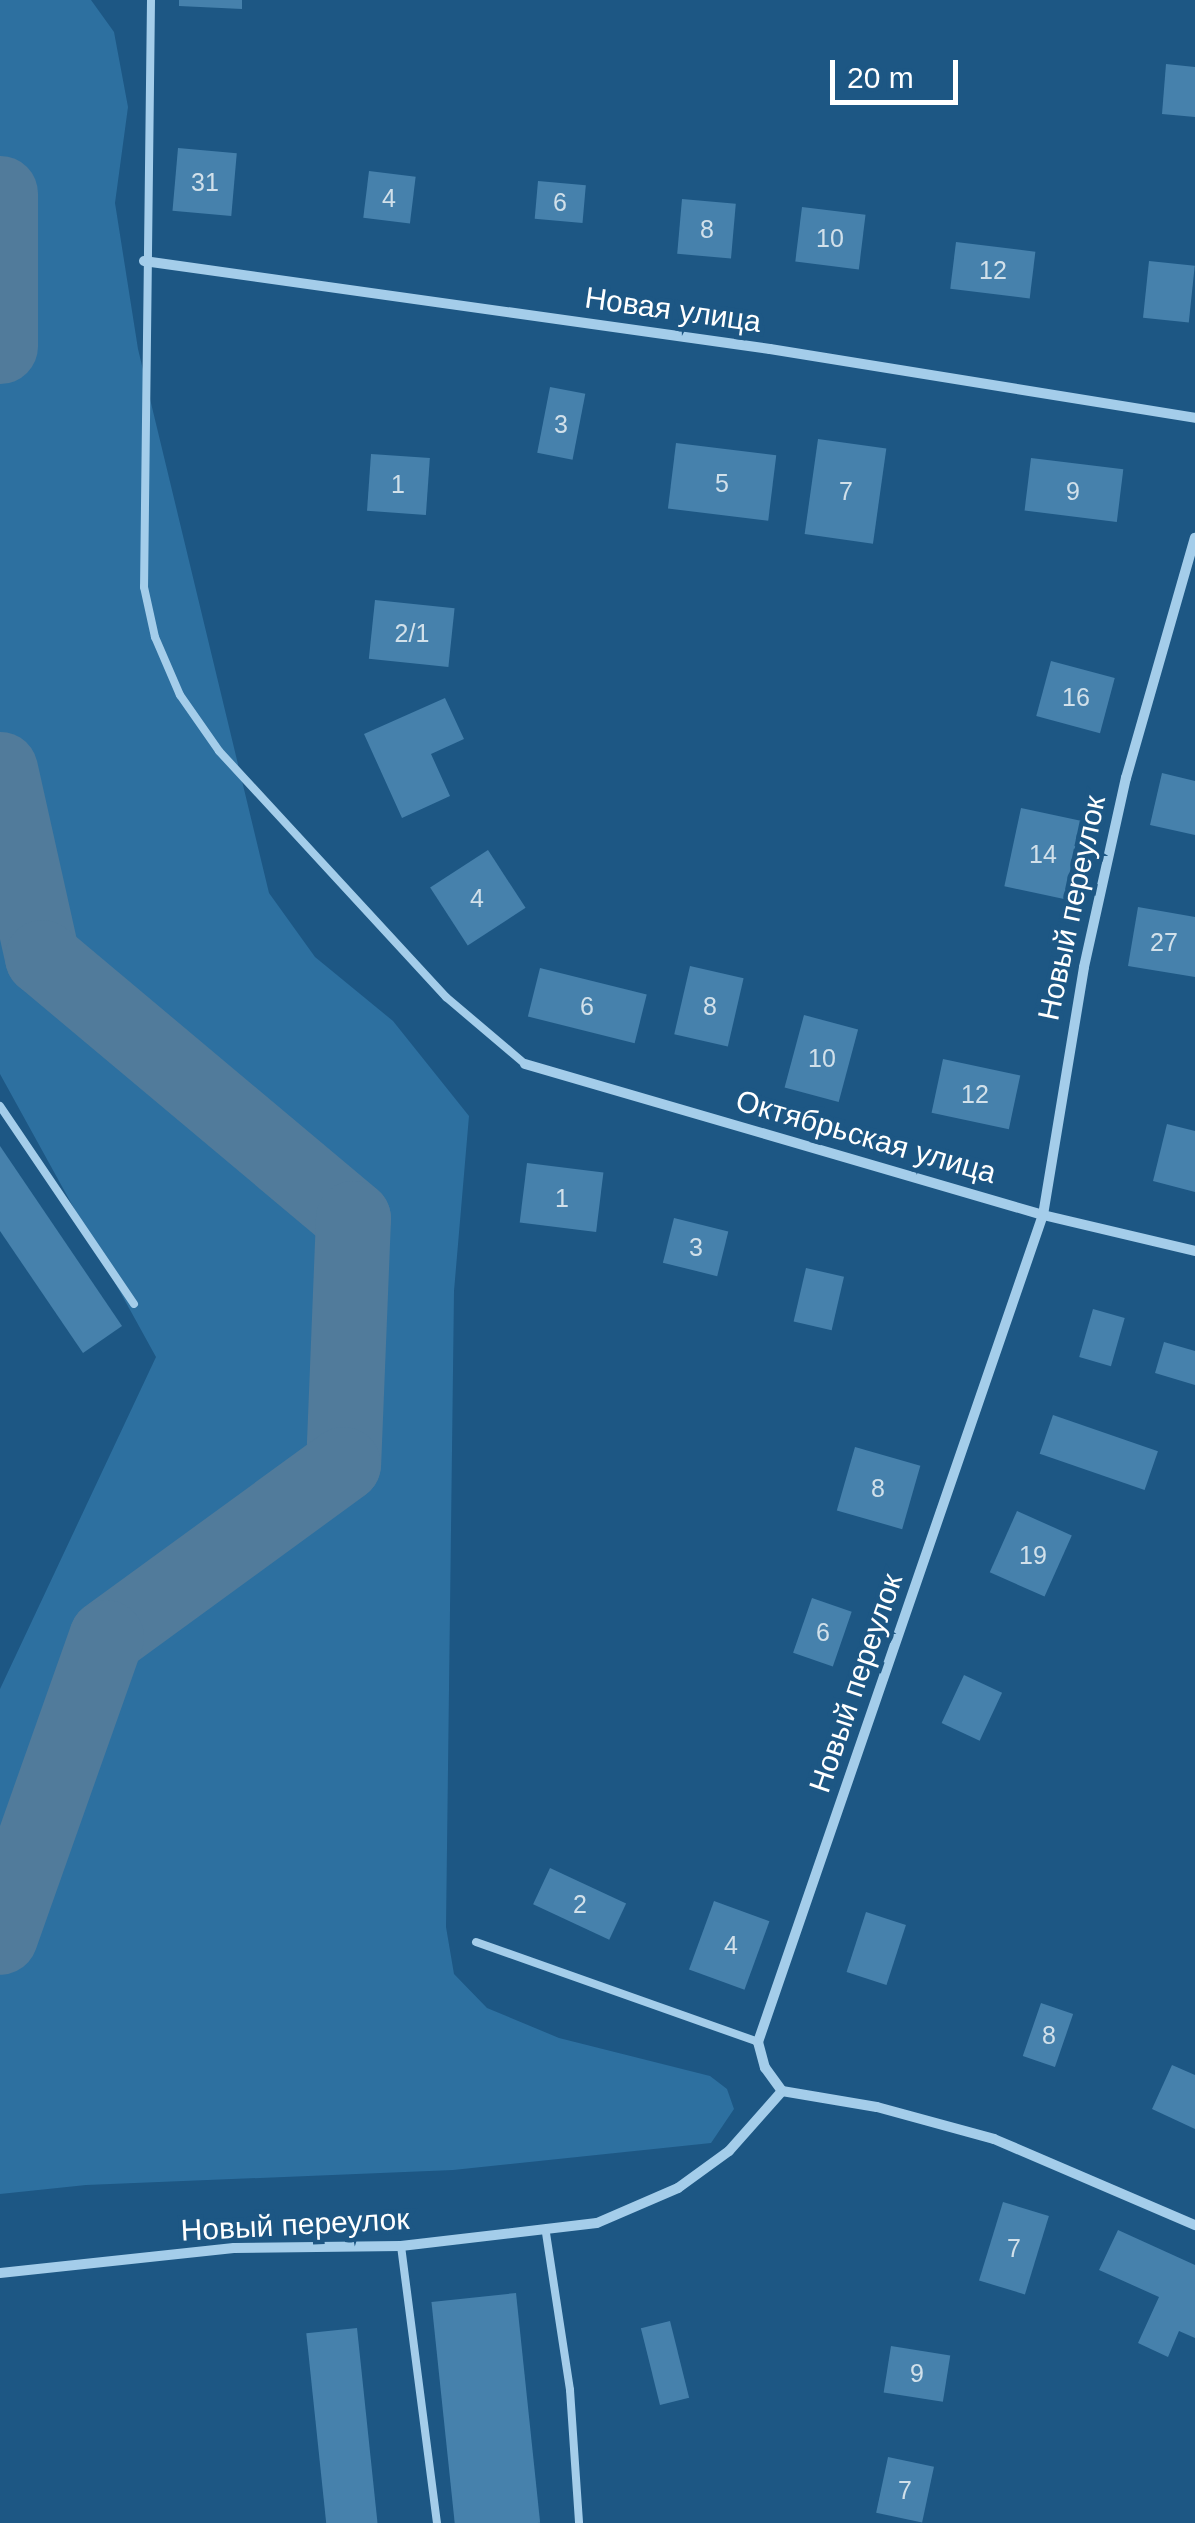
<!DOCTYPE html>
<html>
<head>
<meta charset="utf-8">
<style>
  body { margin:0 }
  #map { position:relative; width:1195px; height:2523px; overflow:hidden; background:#1d5784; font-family:Arial,sans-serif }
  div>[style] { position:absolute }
  .green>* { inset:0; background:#2d70a0 }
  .river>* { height:75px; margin:-37.5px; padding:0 37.5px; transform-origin:37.5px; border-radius:37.5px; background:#517b9b }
  .building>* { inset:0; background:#4681ac; transform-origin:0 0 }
  .service>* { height:8px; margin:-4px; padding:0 4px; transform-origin:4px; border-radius:4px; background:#a4cdea }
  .minor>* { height:10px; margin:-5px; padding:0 5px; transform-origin:5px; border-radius:5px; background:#a4cdea }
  span { translate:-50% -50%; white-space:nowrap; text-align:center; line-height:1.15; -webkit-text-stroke:9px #1d5784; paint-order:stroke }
  .number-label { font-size:25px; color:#d1e0ea }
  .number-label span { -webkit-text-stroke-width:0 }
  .street-label { font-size:30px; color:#fff }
  .scale { position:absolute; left:830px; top:60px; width:128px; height:45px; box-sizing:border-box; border:5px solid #fff; border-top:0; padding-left:12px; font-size:30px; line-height:35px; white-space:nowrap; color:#fff; -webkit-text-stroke:8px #1d5784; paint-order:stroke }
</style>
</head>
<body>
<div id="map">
  <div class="green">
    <div style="clip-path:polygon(0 0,91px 0,114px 32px,128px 107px,115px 203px,138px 349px,269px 893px,315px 957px,393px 1021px,469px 1116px,454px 1291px,446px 1927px,454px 1974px,487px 2008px,559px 2038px,710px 2076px,727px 2089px,734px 2109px,711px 2143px,453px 2170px,86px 2185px,0 2194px,0 1689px,156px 1357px,0 1074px)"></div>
  </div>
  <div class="river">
    <div style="left:0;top:193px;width:153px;rotate:90deg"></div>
    <div style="left:0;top:769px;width:193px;rotate:77.4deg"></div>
    <div style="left:42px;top:957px;width:406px;rotate:40deg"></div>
    <div style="left:353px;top:1218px;width:246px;rotate:92.3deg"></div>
    <div style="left:343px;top:1464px;width:293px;rotate:143.9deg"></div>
    <div style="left:106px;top:1637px;width:318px;rotate:109.5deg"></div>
  </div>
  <div class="building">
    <div style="clip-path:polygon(179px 0,242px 0,242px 9px,179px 6px)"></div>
    <div style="clip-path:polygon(1166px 64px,1195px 67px,1195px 117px,1162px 114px)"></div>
    <div style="left:178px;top:148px;width:59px;height:63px;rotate:5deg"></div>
    <div style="left:369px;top:171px;width:47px;height:47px;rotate:7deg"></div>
    <div style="left:538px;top:181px;width:48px;height:38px;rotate:5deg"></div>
    <div style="left:682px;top:199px;width:54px;height:55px;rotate:5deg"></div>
    <div style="left:802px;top:207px;width:64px;height:55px;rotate:7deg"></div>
    <div style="left:956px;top:242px;width:80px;height:47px;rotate:7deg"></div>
    <div style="left:1149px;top:261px;width:46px;height:57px;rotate:6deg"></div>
    <div style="left:550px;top:387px;width:36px;height:67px;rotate:11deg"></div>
    <div style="left:818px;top:439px;width:69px;height:96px;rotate:8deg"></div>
    <div style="left:676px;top:443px;width:101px;height:66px;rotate:7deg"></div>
    <div style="left:371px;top:454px;width:59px;height:57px;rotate:4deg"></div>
    <div style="left:1031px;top:458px;width:93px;height:53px;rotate:7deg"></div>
    <div style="left:375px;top:600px;width:80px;height:59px;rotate:6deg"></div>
    <div style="left:1051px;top:661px;width:66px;height:57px;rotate:15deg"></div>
    <div style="clip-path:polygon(445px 698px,464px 739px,431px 754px,450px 796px,402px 818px,364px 734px)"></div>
    <div style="clip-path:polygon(1162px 773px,1195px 781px,1195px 835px,1150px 825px)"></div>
    <div style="left:1021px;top:808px;width:61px;height:80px;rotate:12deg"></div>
    <div style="left:488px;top:850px;width:69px;height:69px;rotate:57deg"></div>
    <div style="clip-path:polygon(1138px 907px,1195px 917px,1195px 977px,1128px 966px)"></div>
    <div style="left:690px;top:966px;width:55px;height:70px;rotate:13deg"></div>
    <div style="left:540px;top:968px;width:110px;height:50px;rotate:14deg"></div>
    <div style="left:804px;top:1015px;width:56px;height:75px;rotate:15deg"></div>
    <div style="left:943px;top:1059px;width:79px;height:55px;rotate:12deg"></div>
    <div style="clip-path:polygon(1167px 1124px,1195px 1131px,1195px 1192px,1153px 1181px)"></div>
    <div style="clip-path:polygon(0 1146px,122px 1326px,83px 1353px,0 1231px)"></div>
    <div style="left:527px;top:1163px;width:77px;height:60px;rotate:7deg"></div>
    <div style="left:674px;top:1218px;width:56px;height:46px;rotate:14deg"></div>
    <div style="left:806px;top:1268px;width:39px;height:55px;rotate:13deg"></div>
    <div style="left:1093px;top:1309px;width:33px;height:50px;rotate:16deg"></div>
    <div style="clip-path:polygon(1164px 1342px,1195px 1351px,1195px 1385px,1155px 1373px)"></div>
    <div style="left:1053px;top:1415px;width:111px;height:41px;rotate:19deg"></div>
    <div style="left:855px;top:1447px;width:68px;height:66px;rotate:16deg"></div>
    <div style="left:1017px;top:1511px;width:60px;height:67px;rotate:24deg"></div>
    <div style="left:812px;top:1598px;width:42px;height:58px;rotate:19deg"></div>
    <div style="left:964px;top:1675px;width:42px;height:53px;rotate:25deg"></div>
    <div style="left:550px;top:1868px;width:84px;height:40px;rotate:25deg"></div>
    <div style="left:714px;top:1901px;width:59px;height:73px;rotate:20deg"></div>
    <div style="left:866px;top:1912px;width:42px;height:63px;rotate:18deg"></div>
    <div style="left:1041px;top:2003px;width:34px;height:56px;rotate:19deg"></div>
    <div style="clip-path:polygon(1172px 2065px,1195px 2075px,1195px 2129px,1152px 2109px)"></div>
    <div style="left:1003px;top:2202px;width:48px;height:82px;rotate:17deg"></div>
    <div style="clip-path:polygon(1118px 2230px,1195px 2265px,1195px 2338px,1179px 2331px,1168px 2357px,1138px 2343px,1159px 2297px,1099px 2270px)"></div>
    <div style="left:516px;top:2293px;width:231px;height:85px;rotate:84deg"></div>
    <div style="left:670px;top:2321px;width:79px;height:30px;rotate:76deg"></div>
    <div style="left:357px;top:2328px;width:196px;height:51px;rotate:84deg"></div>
    <div style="left:891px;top:2346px;width:60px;height:47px;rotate:9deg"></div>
    <div style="left:888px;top:2457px;width:47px;height:57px;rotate:12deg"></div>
  </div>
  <div class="service">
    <div style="left:151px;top:0;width:587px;rotate:90.68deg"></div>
    <div style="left:144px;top:587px;width:51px;rotate:77.6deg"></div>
    <div style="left:155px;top:637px;width:63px;rotate:66.7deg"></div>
    <div style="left:180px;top:695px;width:68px;rotate:55.1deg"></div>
    <div style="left:219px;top:751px;width:335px;rotate:47.3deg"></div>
    <div style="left:446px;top:997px;width:104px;rotate:40.3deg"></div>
    <div style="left:0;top:1106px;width:239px;rotate:55.9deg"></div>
    <div style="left:476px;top:1942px;width:299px;rotate:19.5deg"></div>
    <div style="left:546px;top:2233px;width:159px;rotate:81.3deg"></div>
    <div style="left:570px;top:2390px;width:133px;rotate:86.1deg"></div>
    <div style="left:401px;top:2246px;width:279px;rotate:82.6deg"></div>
  </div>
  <div class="minor">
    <div style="left:144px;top:261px;width:632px;rotate:8deg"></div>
    <div style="left:770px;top:349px;width:431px;rotate:9.2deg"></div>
    <div style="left:525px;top:1064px;width:540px;rotate:16.25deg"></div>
    <div style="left:1043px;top:1215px;width:156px;rotate:13.3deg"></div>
    <div style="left:782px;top:2091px;width:29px;rotate:-126deg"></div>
    <div style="left:765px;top:2068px;width:27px;rotate:-105deg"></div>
    <div style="left:758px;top:2042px;width:875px;rotate:-70.99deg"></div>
    <div style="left:1043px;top:1215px;width:251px;rotate:-80.6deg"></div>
    <div style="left:1084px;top:967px;width:194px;rotate:-77.5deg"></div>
    <div style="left:1126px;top:778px;width:250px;rotate:-74deg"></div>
    <div style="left:782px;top:2091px;width:96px;rotate:9.6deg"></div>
    <div style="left:877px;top:2107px;width:121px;rotate:15.3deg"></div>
    <div style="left:994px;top:2139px;width:219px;rotate:23.2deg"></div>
    <div style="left:0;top:2273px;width:235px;rotate:-6.1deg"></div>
    <div style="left:234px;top:2248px;width:167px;rotate:-0.7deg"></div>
    <div style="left:401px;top:2246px;width:197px;rotate:-6.7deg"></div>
    <div style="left:597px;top:2223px;width:88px;rotate:-23.4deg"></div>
    <div style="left:678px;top:2188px;width:63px;rotate:-36deg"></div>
    <div style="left:729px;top:2151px;width:80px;rotate:-48.5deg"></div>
  </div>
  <div class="number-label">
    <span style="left:205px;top:182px">31</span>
    <span style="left:389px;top:198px">4</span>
    <span style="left:560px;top:202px">6</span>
    <span style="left:707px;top:229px">8</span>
    <span style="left:830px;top:238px">10</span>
    <span style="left:993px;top:270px">12</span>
    <span style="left:561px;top:424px">3</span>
    <span style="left:722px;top:483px">5</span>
    <span style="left:398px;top:484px">1</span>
    <span style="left:846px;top:491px">7</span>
    <span style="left:1073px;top:491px">9</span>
    <span style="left:412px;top:633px">2/1</span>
    <span style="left:1076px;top:697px">16</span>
    <span style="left:1043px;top:854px">14</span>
    <span style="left:477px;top:898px">4</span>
    <span style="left:1164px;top:942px">27</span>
    <span style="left:587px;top:1006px">6</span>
    <span style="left:710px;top:1006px">8</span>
    <span style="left:822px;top:1058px">10</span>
    <span style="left:975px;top:1094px">12</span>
    <span style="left:562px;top:1198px">1</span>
    <span style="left:696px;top:1247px">3</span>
    <span style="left:878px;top:1488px">8</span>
    <span style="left:1033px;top:1555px">19</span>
    <span style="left:823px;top:1632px">6</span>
    <span style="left:580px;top:1904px">2</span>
    <span style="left:731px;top:1945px">4</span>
    <span style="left:1049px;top:2035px">8</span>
    <span style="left:1014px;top:2248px">7</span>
    <span style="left:917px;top:2373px">9</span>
    <span style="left:905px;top:2490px">7</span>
  </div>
  <div class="street-label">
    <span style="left:673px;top:310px;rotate:8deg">Новая улица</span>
    <span style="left:1072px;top:908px;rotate:-78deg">Новый переулок</span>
    <span style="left:866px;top:1137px;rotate:16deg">Октябрьская улица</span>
    <span style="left:856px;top:1683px;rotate:-71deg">Новый переулок</span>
    <span style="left:295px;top:2225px;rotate:-3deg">Новый переулок</span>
  </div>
  <div class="scale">20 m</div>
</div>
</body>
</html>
